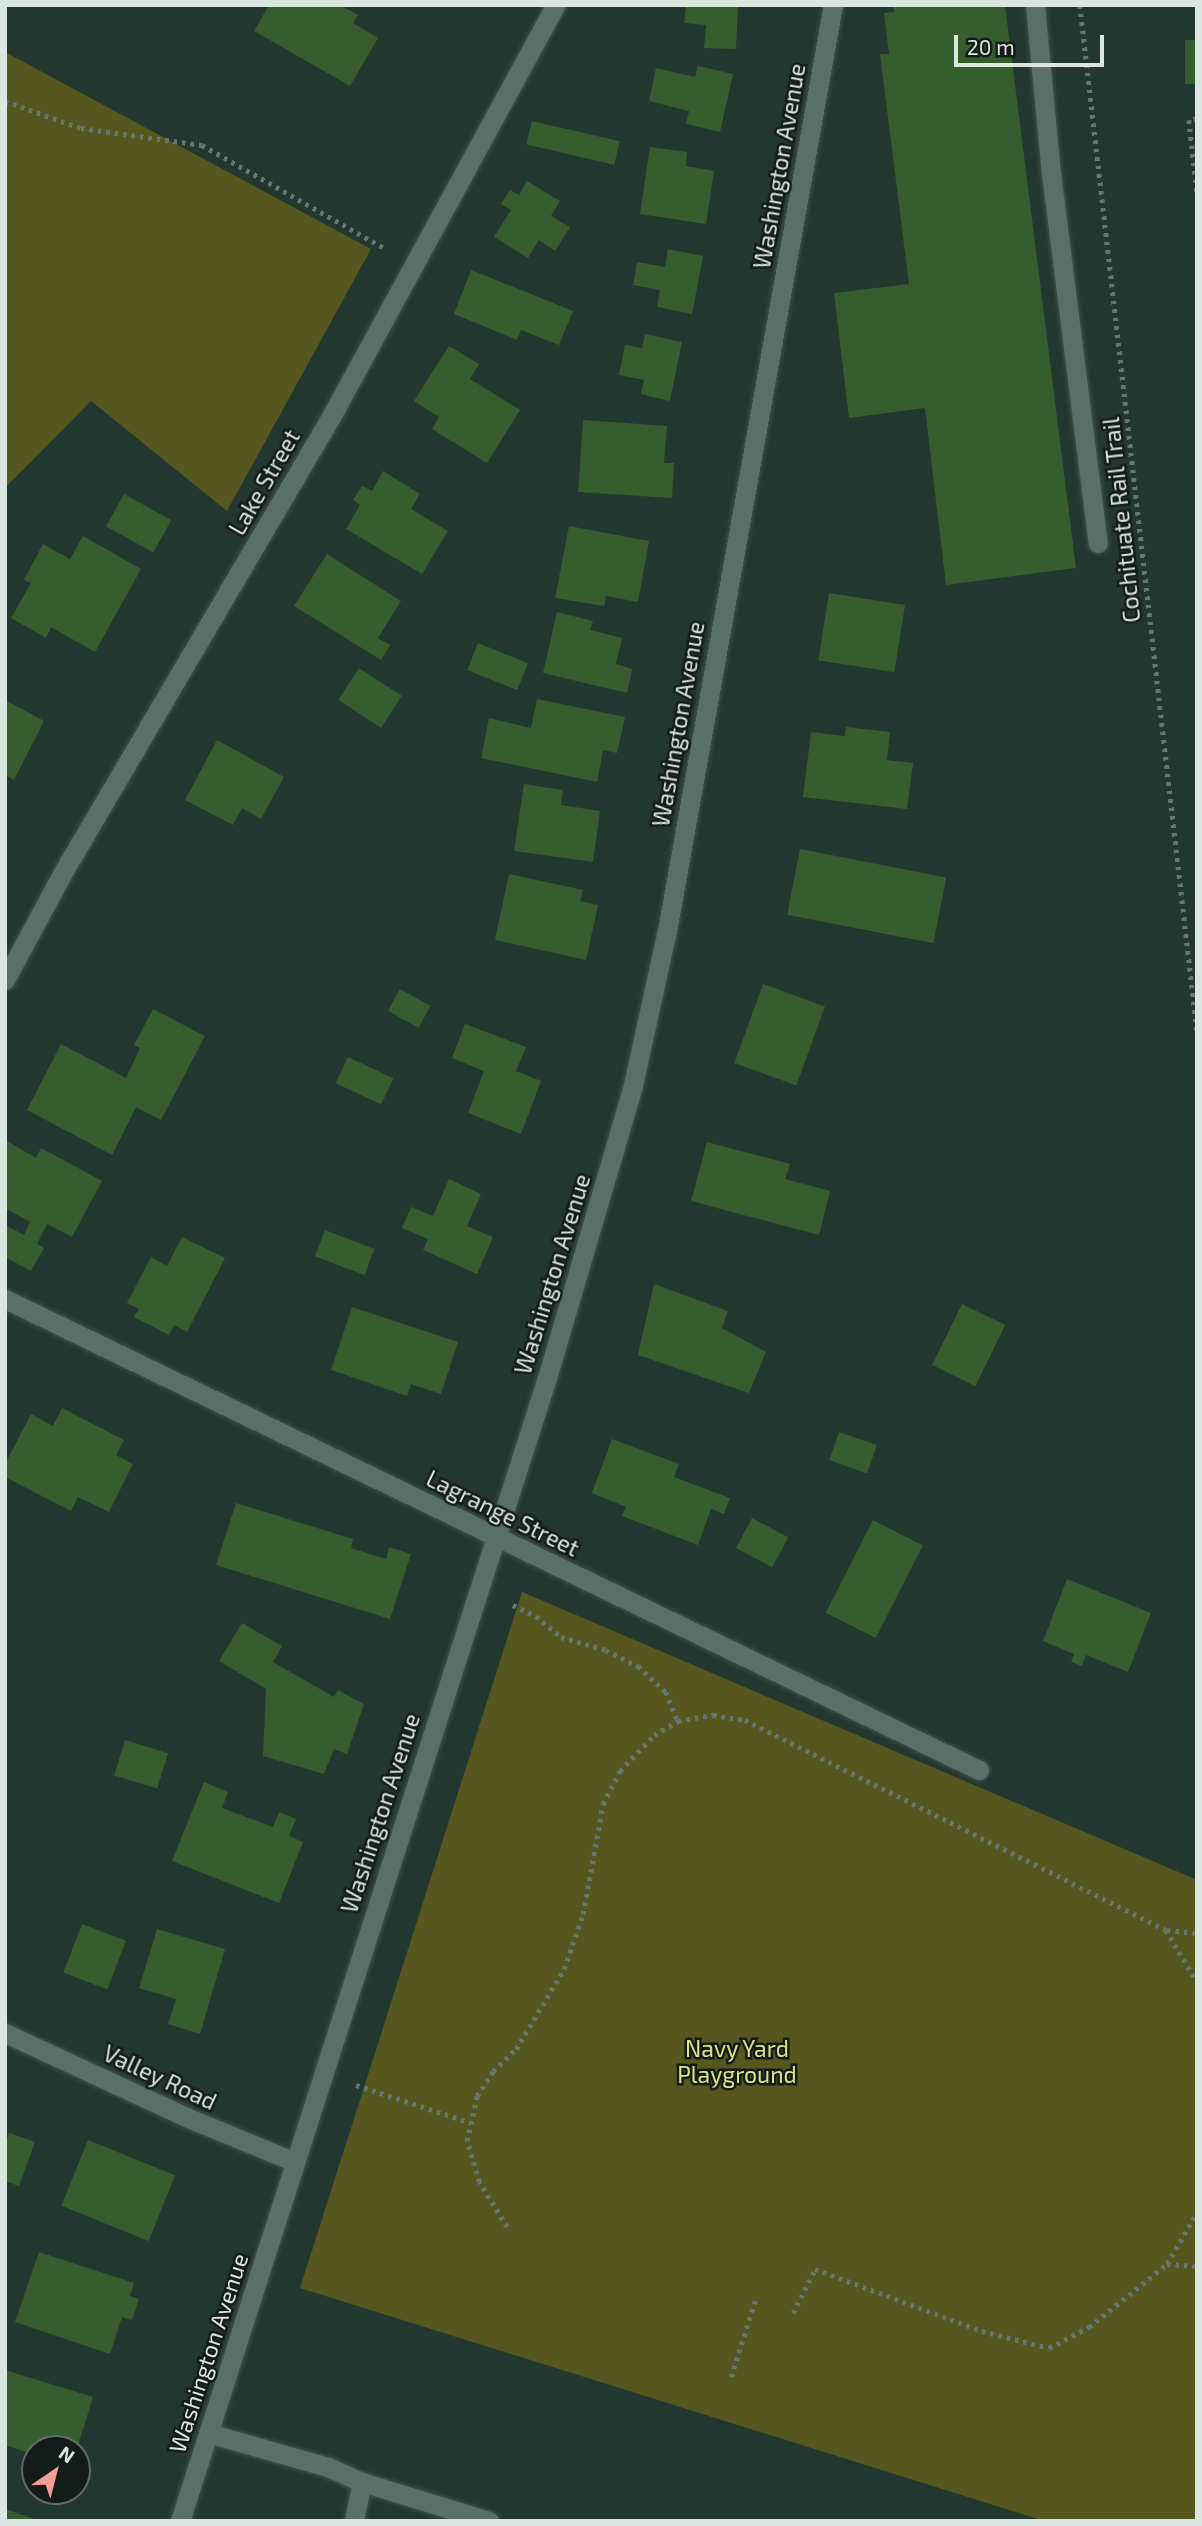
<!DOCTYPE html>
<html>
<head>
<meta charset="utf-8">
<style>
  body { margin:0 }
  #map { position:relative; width:1202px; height:2526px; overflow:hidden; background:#22372f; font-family:"Exo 2",sans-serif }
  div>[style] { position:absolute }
  .green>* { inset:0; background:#55571e }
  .building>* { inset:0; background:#365d2e; transform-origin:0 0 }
  .path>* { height:4.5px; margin-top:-2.25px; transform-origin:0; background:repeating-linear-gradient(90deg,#657770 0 3.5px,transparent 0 8.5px) }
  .roads { filter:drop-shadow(0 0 2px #40524c) drop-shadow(0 0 2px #40524c) }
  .service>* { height:19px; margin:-9.5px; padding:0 9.5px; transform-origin:9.5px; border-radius:9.5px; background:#5a7067 }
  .minor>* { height:19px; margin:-9.5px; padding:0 9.5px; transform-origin:9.5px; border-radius:9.5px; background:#5a7067 }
  .tertiary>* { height:19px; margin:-9.5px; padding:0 9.5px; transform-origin:9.5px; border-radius:9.5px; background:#5a7067 }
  span { translate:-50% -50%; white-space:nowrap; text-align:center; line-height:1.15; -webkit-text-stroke:5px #131c18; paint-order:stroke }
  .street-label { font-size:23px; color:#dae7e1 }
  .park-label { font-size:23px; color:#dfe386 }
  .frame { position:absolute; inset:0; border:7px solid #dae7e1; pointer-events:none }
  .north { position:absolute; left:21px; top:2435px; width:70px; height:70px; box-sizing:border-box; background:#131c18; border:2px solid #636d68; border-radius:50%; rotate:35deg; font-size:19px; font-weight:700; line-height:28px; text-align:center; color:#dae7e1 }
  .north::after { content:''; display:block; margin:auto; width:24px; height:32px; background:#f59b97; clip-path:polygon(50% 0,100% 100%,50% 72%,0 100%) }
  .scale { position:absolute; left:954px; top:35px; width:150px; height:32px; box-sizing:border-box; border:4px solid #dae7e1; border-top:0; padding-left:9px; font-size:21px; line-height:24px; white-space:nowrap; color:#dae7e1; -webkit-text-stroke:5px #131c18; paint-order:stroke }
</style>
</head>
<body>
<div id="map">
  <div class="green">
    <div style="clip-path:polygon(5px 52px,371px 249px,227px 511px,91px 401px,5px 488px)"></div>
    <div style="clip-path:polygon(522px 1592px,1197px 1880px,1197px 2521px,1038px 2519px,300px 2288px)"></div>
  </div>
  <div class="building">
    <div style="clip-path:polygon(269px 5px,340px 5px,358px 15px,353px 23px,378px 38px,350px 86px,254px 31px)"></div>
    <div style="clip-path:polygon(686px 5px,738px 5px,736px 49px,704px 48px,706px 25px,684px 23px)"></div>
    <div style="clip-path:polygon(893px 5px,1005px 5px,1076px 568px,946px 585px,925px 408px,849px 418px,834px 293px,909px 284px,880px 54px,889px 54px,884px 13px,894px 12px)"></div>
    <div style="left:1185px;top:40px;width:12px;height:44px"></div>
    <div style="clip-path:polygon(698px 66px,733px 74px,720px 132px,686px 124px,689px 111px,649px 101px,656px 68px,695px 77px)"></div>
    <div style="left:532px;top:121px;width:90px;height:24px;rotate:13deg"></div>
    <div style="clip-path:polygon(650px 147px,687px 152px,686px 166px,714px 171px,706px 224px,640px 214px)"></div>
    <div style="clip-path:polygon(527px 181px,560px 201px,551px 216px,570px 227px,555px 251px,539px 240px,528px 258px,494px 237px,511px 210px,501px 204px,510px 190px,519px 195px)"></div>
    <div style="clip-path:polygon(668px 249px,703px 256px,692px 314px,657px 307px,660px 290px,633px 285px,637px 262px,665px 267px)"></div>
    <div style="clip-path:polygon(471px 270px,573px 311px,559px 345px,521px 330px,517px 340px,454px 314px)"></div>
    <div style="clip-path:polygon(645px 334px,682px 342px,670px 401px,641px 394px,644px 380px,619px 375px,625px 345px,642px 348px)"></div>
    <div style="clip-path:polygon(449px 346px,479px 364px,470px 379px,520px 410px,487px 463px,432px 429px,439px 417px,414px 401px)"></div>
    <div style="clip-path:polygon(583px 420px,667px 426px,664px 463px,674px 463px,672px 498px,578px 492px)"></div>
    <div style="clip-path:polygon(383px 471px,420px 494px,411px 509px,448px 531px,422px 574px,346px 529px,360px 505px,353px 500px,362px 486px,372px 491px)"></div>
    <div style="left:124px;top:494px;width:54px;height:37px;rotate:29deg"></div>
    <div style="clip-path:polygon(569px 526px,649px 541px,638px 602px,606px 596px,604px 606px,555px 598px)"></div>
    <div style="clip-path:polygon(83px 536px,141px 569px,95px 652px,51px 627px,46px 638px,11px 618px,31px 583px,24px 580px,43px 544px,70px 559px)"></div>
    <div style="clip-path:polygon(327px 554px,401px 601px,378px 638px,390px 645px,381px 660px,294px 606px)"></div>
    <div style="left:829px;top:593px;width:77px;height:68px;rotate:9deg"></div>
    <div style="clip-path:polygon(557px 612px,593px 621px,590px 630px,622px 638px,616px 664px,632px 669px,627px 693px,543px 673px)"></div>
    <div style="left:478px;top:643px;width:54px;height:29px;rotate:22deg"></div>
    <div style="left:359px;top:668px;width:51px;height:38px;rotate:33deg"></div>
    <div style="clip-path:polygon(537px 699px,625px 717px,617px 753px,603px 750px,597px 782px,481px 758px,489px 718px,531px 728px)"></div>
    <div style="clip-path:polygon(7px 701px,44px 721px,14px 780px,5px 775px)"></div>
    <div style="clip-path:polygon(846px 727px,890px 732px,887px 760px,913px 763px,907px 809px,803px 797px,811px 732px,845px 736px)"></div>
    <div style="clip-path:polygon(217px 740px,284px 777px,261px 819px,242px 808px,233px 825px,185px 800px)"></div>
    <div style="clip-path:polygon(524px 784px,563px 790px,561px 805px,600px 811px,593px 862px,514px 851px)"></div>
    <div style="left:800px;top:849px;width:149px;height:67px;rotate:11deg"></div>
    <div style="clip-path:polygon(509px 874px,583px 890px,580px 901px,598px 905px,586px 960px,495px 940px)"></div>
    <div style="left:763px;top:984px;width:66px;height:84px;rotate:20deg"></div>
    <div style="left:400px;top:989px;width:35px;height:25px;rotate:29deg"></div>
    <div style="clip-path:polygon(153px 1009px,205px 1036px,161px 1120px,136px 1107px,112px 1155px,27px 1110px,61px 1044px,126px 1078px,140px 1048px,134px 1045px)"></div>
    <div style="clip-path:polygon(465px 1024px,526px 1047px,516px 1071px,541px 1081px,521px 1134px,468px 1113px,484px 1071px,452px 1058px)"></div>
    <div style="left:348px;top:1057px;width:50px;height:29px;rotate:25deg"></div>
    <div style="clip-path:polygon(7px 1141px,36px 1158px,41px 1148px,102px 1181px,72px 1237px,47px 1224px,37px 1244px,44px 1248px,31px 1271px,5px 1257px,5px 1225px,24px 1235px,30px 1222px,5px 1208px)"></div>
    <div style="clip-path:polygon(707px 1142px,790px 1164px,785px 1179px,830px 1191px,819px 1235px,691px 1201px)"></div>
    <div style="clip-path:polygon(449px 1179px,481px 1194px,467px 1226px,493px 1237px,477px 1274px,423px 1250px,428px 1239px,402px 1228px,411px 1207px,433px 1216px)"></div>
    <div style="left:325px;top:1230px;width:53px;height:28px;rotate:21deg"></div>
    <div style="clip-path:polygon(182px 1237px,225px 1258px,187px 1332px,174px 1325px,169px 1335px,134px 1317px,139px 1309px,127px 1303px,151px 1257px,167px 1266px)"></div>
    <div style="clip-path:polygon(654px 1284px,728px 1311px,722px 1328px,766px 1352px,749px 1393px,638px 1355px)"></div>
    <div style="left:962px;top:1304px;width:48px;height:68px;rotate:26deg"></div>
    <div style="clip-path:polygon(352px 1307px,458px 1342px,441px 1394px,411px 1384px,407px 1396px,331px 1370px)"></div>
    <div style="clip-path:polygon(62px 1408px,124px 1440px,116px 1455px,133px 1464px,109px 1512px,78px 1497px,71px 1511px,5px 1477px,5px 1464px,31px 1414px,53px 1426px)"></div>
    <div style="left:839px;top:1432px;width:40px;height:30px;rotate:19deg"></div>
    <div style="clip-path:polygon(612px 1439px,679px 1464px,674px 1477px,730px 1498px,724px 1514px,711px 1509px,698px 1545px,622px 1516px,626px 1507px,592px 1493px)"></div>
    <div style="clip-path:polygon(236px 1503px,353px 1539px,351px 1548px,386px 1559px,389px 1547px,411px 1554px,390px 1619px,216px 1565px)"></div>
    <div style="left:752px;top:1518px;width:41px;height:34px;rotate:28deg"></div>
    <div style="left:873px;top:1520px;width:56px;height:104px;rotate:27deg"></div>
    <div style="clip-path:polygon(1067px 1579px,1151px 1613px,1128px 1672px,1086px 1655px,1082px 1666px,1071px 1662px,1074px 1654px,1043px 1641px)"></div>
    <div style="clip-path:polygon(242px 1623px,282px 1646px,273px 1662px,334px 1697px,338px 1690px,364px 1704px,347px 1754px,334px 1749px,324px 1774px,263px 1756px,266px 1689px,219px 1661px)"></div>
    <div style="left:125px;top:1740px;width:45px;height:37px;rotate:17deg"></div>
    <div style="clip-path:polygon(204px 1782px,228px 1792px,222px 1808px,273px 1827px,279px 1812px,296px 1819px,289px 1836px,303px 1842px,279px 1903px,172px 1861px)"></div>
    <div style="left:82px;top:1924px;width:47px;height:52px;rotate:21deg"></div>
    <div style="clip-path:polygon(157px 1929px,225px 1949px,200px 2034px,168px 2024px,176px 1999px,139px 1988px)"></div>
    <div style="clip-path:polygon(9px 2133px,35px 2142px,19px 2186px,5px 2181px,5px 2145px)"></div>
    <div style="left:88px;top:2140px;width:94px;height:71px;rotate:22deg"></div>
    <div style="clip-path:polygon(39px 2252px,134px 2283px,130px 2296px,139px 2299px,132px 2320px,122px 2317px,110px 2354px,15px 2322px)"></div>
    <div style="clip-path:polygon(5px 2370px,93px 2397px,77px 2449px,35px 2449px,35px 2455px,5px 2445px)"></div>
    <div style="clip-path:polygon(5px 2509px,37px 2520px,37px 2521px,5px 2521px)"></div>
  </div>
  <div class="path">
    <div style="left:1080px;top:5px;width:1032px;rotate:83.49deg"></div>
    <div style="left:5px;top:101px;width:81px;rotate:19.6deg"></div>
    <div style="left:81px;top:128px;width:122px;rotate:8deg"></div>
    <div style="left:202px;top:145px;width:209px;rotate:29.5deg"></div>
    <div style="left:1197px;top:119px;width:8px;rotate:173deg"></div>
    <div style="left:1189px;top:120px;width:72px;rotate:83.7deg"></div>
    <div style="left:513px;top:1605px;width:25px;rotate:26deg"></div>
    <div style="left:536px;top:1616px;width:33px;rotate:40deg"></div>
    <div style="left:561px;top:1637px;width:47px;rotate:16.1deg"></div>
    <div style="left:606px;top:1650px;width:36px;rotate:27deg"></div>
    <div style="left:638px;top:1666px;width:38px;rotate:43deg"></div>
    <div style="left:666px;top:1692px;width:31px;rotate:68deg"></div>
    <div style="left:678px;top:1721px;width:36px;rotate:-10deg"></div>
    <div style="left:713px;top:1715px;width:32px;rotate:9deg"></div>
    <div style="left:745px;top:1720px;width:470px;rotate:26.5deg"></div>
    <div style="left:1166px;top:1930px;width:61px;rotate:59.2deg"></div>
    <div style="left:1167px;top:1930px;width:30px;rotate:6deg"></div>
    <div style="left:356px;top:2085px;width:121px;rotate:18.3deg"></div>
    <div style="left:507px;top:2227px;width:53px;rotate:-121.9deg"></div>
    <div style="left:479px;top:2182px;width:43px;rotate:-106.3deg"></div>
    <div style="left:467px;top:2141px;width:46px;rotate:-77.5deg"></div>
    <div style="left:477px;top:2096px;width:30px;rotate:-57deg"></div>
    <div style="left:493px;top:2071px;width:32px;rotate:-44deg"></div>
    <div style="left:516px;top:2049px;width:93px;rotate:-59deg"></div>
    <div style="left:564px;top:1969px;width:58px;rotate:-70.9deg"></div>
    <div style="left:583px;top:1914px;width:112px;rotate:-79.7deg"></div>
    <div style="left:603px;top:1804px;width:37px;rotate:-63deg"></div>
    <div style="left:620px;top:1771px;width:50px;rotate:-46.6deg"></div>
    <div style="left:654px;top:1735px;width:28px;rotate:-30deg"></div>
    <div style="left:1167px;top:2264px;width:30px;rotate:4deg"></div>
    <div style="left:793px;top:2313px;width:49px;rotate:-63.4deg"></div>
    <div style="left:815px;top:2269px;width:178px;rotate:20.4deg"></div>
    <div style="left:982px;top:2331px;width:69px;rotate:14.2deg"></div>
    <div style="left:1049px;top:2348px;width:45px;rotate:-27.7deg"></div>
    <div style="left:1089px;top:2327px;width:100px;rotate:-38.9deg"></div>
    <div style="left:1167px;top:2264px;width:60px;rotate:-60deg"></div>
    <div style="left:731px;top:2377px;width:80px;rotate:-72.5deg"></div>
  </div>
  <div class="roads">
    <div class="service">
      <div style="left:1035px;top:5px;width:169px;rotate:84.6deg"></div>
      <div style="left:1051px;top:173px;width:373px;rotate:82.8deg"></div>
      <div style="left:208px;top:2433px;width:125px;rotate:15.8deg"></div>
      <div style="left:328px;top:2467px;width:37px;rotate:24deg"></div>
      <div style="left:362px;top:2482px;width:40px;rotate:102deg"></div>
      <div style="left:362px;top:2482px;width:133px;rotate:17.1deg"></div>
    </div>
    <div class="minor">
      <div style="left:5px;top:980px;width:120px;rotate:-61.7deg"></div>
      <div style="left:62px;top:874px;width:533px;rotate:-59.53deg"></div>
      <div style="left:332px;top:415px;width:467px;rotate:-61.4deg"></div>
      <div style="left:5px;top:1299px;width:1082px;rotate:25.81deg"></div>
      <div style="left:5px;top:2033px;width:200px;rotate:24.9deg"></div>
      <div style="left:186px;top:2117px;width:118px;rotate:22.4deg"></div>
    </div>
    <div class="tertiary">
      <div style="left:180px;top:2521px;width:1200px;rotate:-72.2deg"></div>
      <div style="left:547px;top:1378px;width:305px;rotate:-73.6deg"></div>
      <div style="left:633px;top:1085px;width:158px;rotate:-77.6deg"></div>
      <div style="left:667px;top:931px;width:941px;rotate:-79.84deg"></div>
    </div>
  </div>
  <div class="street-label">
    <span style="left:779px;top:166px;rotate:-80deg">Washington Avenue</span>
    <span style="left:264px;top:482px;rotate:-60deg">Lake Street</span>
    <span style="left:1121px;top:520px;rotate:-96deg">Cochituate Rail Trail</span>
    <span style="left:678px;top:724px;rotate:-80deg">Washington Avenue</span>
    <span style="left:552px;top:1274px;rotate:-73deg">Washington Avenue</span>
    <span style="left:503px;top:1513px;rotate:26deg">Lagrange Street</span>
    <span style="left:380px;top:1813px;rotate:-72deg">Washington Avenue</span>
    <span style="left:160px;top:2077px;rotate:25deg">Valley Road</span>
    <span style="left:208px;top:2353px;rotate:-72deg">Washington Avenue</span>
  </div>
  <div class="park-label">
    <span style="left:737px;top:2061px">Navy Yard<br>Playground</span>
  </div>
  <div class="frame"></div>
  <div class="north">N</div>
  <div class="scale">20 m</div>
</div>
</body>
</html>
